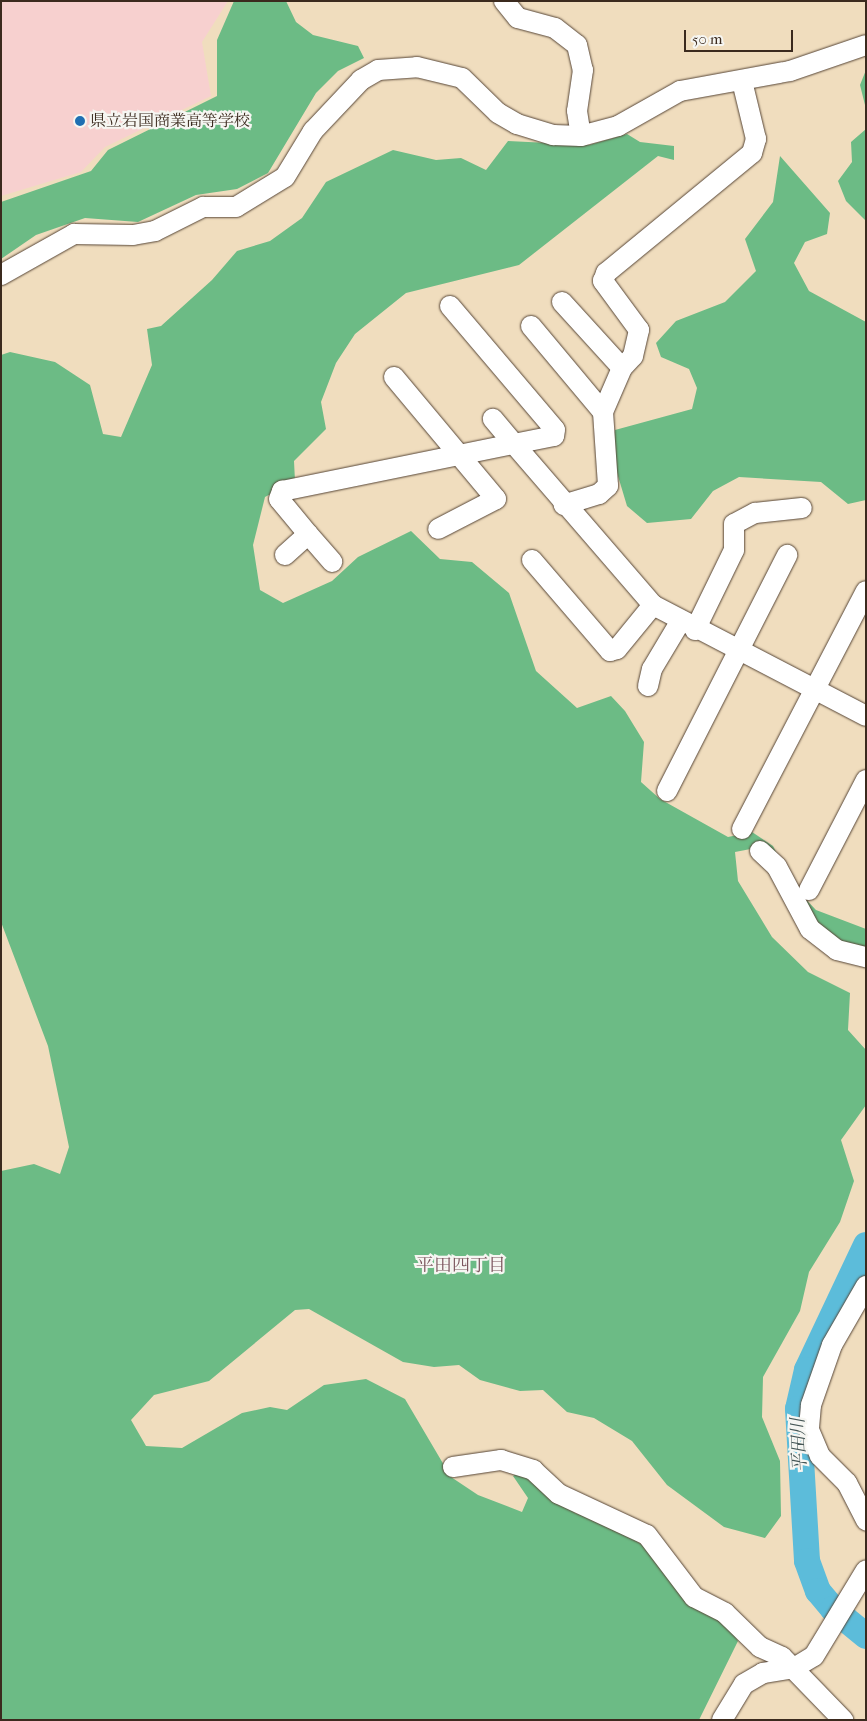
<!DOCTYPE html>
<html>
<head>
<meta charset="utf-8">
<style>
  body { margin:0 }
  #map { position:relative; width:867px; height:1721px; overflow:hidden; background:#f0ddbe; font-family:"IM FELL French Canon","Noto Serif JP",serif }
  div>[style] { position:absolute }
  .built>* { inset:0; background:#f7d0cf }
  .forest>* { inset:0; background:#6cbb85 }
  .river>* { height:26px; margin:-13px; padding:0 13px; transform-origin:13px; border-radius:13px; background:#5cbcda }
  .roads { filter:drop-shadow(0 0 1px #564536) drop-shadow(0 0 1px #564536) }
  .minor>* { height:20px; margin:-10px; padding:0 10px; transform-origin:10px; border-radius:10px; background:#fff }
  .dots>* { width:14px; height:14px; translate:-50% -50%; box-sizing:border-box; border:2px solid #f6f6f2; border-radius:50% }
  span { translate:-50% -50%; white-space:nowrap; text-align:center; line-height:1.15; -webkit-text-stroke:4.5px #f6f6f2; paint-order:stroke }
  .poi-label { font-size:16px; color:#3b2a1e }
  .left { translate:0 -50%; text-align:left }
  .neighbourhood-label { font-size:18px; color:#7a545c }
  .water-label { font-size:18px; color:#455656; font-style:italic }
  .frame { position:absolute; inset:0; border:2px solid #3b2a1e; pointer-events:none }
  .scale { position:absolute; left:684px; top:30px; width:109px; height:22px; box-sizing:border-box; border:2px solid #3b2a1e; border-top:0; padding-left:6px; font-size:15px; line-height:18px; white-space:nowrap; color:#3b2a1e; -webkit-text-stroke:4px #f6f6f2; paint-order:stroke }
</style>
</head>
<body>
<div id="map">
  <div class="built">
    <div style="clip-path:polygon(1px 1px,228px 1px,202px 42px,211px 96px,105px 147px,81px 172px,1px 196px)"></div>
  </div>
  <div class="forest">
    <div style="clip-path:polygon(234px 1px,286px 1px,296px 22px,313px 35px,358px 46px,364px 58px,338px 71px,316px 93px,268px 173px,237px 189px,196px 195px,138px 222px,85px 218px,36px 235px,1px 259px,1px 202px,91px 171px,108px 150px,217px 96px,217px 40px)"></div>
    <div style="clip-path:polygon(866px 70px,866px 109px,860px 85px)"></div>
    <div style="clip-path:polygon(866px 129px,866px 221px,846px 201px,838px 181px,852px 162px,851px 142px)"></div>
    <div style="clip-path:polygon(627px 134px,640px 142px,674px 146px,674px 160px,658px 156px,519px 265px,406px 293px,355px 334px,336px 363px,321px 402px,326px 429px,294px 461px,295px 481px,265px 497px,253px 545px,260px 590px,283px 603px,332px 581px,358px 557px,411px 531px,440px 559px,472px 562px,509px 593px,536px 671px,577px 708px,611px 696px,625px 711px,644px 742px,641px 782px,660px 799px,728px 837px,752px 832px,773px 846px,794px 887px,816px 910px,866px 929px,866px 948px,838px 941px,817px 924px,761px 847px,735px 852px,738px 881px,772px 937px,808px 972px,850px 993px,848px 1030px,866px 1050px,866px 1105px,841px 1140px,854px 1181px,840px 1222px,809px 1272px,800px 1311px,763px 1377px,762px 1417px,780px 1461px,781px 1516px,765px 1538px,724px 1527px,667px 1485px,632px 1441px,594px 1418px,567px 1412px,543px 1390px,520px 1391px,480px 1380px,459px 1365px,434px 1367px,403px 1362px,309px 1309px,295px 1310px,209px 1381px,154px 1395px,131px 1420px,146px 1446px,182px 1448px,242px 1413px,270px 1407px,287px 1410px,324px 1385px,366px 1379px,405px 1399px,451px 1477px,478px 1495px,522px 1512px,528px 1498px,513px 1476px,526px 1468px,575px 1513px,618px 1528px,648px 1549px,729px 1627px,738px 1641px,699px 1720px,1px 1720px,1px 1171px,34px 1164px,60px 1174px,69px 1147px,48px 1046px,1px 922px,1px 355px,10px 352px,55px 362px,90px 385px,103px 434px,121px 437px,152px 365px,147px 329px,161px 326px,212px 280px,237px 251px,270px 241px,302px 218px,326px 182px,393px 150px,436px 160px,461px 158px,486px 170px,508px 141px,589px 145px)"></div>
    <div style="clip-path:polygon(780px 156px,830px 213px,827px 234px,805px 242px,794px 263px,809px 291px,866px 322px,866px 500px,848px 504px,821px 482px,739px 477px,713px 491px,691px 519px,647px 523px,627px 506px,609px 446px,615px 430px,692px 409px,697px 388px,689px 369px,661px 357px,656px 343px,676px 321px,725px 302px,756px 271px,745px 239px,773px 202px)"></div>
  </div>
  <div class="river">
    <div style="left:866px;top:1245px;width:138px;rotate:115.3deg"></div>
    <div style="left:807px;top:1370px;width:40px;rotate:103deg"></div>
    <div style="left:798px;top:1409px;width:152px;rotate:86.6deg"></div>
    <div style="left:807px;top:1561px;width:32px;rotate:70deg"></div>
    <div style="left:818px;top:1591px;width:23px;rotate:50deg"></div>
    <div style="left:833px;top:1609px;width:43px;rotate:39.3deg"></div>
  </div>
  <div class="roads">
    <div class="minor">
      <div style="left:504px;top:1px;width:22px;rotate:51deg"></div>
      <div style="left:518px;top:18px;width:38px;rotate:15deg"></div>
      <div style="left:555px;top:28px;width:28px;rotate:38deg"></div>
      <div style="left:577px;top:45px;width:26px;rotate:77deg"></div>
      <div style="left:583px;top:70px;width:41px;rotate:98.3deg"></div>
      <div style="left:577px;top:111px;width:25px;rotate:81deg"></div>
      <div style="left:1px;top:275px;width:84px;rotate:-29.3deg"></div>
      <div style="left:74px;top:234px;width:59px;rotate:1deg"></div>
      <div style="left:133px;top:235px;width:22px;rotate:-10deg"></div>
      <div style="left:155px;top:231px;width:54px;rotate:-26.6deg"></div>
      <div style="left:203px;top:207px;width:33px"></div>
      <div style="left:236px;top:207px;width:57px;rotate:-31.5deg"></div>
      <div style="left:285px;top:177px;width:54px;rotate:-58.7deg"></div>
      <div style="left:313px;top:131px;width:70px;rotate:-46.7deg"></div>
      <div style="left:361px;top:80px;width:20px;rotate:-30deg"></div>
      <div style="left:378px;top:70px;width:39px;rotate:-4deg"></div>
      <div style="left:417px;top:67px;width:46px;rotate:13.7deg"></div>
      <div style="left:462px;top:78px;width:50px;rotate:44.2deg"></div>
      <div style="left:498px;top:113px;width:22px;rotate:30deg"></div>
      <div style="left:517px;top:124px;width:38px;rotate:17deg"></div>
      <div style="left:553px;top:135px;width:28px;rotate:2deg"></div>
      <div style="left:581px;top:136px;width:38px;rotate:-15deg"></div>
      <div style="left:618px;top:126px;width:71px;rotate:-29.4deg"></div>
      <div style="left:680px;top:91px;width:112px;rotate:-10.3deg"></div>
      <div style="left:790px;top:71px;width:80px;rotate:-18.9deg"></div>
      <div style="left:562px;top:302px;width:89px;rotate:47.7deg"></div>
      <div style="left:622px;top:368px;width:48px;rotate:113.4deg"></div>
      <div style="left:603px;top:412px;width:74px;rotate:86.1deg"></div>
      <div style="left:608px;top:486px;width:12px;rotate:138deg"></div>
      <div style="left:599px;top:494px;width:37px;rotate:163deg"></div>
      <div style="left:450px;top:306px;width:162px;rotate:49.7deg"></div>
      <div style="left:555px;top:430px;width:6px;rotate:99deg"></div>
      <div style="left:554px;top:436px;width:41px;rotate:168.7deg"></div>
      <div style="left:514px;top:444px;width:33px;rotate:-130deg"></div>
      <div style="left:531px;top:326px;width:112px;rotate:50.1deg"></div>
      <div style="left:622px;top:368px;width:16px;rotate:-47deg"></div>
      <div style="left:633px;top:356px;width:27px;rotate:-77deg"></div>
      <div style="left:639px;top:330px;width:61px;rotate:-126.3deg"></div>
      <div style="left:603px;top:281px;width:9px;rotate:-69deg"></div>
      <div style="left:606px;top:273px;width:189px;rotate:-39.4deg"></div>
      <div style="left:752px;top:153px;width:15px;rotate:-74deg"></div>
      <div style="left:756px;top:139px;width:60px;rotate:-103.6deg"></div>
      <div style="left:394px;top:377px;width:159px;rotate:50.1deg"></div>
      <div style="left:496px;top:499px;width:65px;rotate:152.7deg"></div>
      <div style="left:308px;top:534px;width:45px;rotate:-129.6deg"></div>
      <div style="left:279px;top:499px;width:9px;rotate:-69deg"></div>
      <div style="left:282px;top:491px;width:237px;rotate:-11.5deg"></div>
      <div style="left:514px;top:444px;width:213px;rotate:49.2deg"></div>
      <div style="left:653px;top:605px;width:240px;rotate:27.5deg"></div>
      <div style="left:285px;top:555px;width:31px;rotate:-42deg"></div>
      <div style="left:308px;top:534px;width:37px;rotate:49deg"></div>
      <div style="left:532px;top:560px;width:120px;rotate:49.4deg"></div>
      <div style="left:610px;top:651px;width:7px;rotate:-16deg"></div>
      <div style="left:617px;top:649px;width:57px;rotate:-50.7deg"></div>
      <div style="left:695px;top:630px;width:89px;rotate:-64deg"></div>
      <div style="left:734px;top:550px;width:26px;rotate:-90deg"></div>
      <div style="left:734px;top:524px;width:24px;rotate:-28deg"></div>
      <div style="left:755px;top:513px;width:47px;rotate:-6.1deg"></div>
      <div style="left:648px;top:686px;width:17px;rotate:-77deg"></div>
      <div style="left:652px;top:669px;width:55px;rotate:-59.2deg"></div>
      <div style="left:667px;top:791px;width:265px;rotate:-63deg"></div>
      <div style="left:742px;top:829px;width:268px;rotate:-62.5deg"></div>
      <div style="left:760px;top:851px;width:23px;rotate:43deg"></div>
      <div style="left:777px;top:867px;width:70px;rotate:62deg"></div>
      <div style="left:810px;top:929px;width:34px;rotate:38deg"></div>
      <div style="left:837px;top:950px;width:30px;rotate:14deg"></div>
      <div style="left:809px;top:890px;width:124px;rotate:-62.6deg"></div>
      <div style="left:866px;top:1286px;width:68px;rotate:120deg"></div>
      <div style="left:832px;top:1345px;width:64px;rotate:109.3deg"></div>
      <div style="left:811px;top:1405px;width:25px;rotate:95deg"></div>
      <div style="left:809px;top:1430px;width:28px;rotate:67deg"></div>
      <div style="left:820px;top:1456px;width:38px;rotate:45deg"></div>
      <div style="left:847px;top:1483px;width:42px;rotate:62.8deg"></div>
      <div style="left:453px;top:1467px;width:49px;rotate:-8.3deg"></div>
      <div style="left:501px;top:1460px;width:34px;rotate:17deg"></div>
      <div style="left:533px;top:1470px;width:35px;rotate:43deg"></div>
      <div style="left:559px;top:1494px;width:97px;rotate:25deg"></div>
      <div style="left:647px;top:1535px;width:78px;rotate:52.8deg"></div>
      <div style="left:694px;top:1597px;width:35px;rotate:27deg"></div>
      <div style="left:725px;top:1613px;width:49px;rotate:44.2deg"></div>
      <div style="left:760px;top:1647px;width:24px;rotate:24deg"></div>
      <div style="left:782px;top:1657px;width:88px;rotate:45.9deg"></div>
      <div style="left:722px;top:1720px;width:42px;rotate:-58.6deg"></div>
      <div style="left:744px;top:1684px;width:22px;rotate:-30deg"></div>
      <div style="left:763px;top:1673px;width:31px;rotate:-9deg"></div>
      <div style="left:794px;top:1668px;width:23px;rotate:-31deg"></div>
      <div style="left:814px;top:1656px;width:100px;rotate:-58.8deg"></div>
    </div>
  </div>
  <div class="dots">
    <div style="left:80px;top:121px;background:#1f6fb2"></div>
  </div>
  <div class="poi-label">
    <span class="left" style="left:90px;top:121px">県立岩国商業高等学校</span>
  </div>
  <div class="neighbourhood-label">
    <span style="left:461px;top:1266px">平田四丁目</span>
  </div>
  <div class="water-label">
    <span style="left:800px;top:1445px;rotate:-93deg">平田川</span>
  </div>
  <div class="frame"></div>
  <div class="scale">50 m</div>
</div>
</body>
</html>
